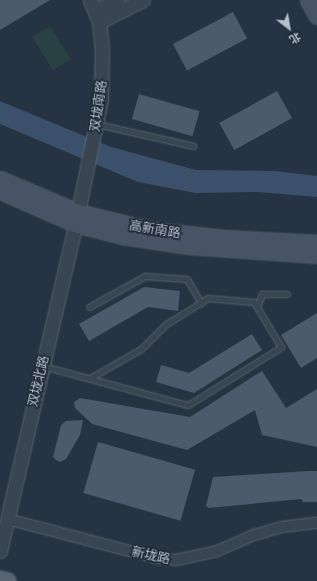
<!DOCTYPE html>
<html>
<head>
<meta charset="utf-8">
<style>
  body { margin:0 }
  #map { position:relative; width:317px; height:581px; overflow:hidden; background:#263342; font-family:"Golos Text","Noto Sans SC",sans-serif }
  div>[style] { position:absolute }
  .green>* { inset:0; background:#284143; transform-origin:0 0 }
  .water>* { inset:0; background:#3b516b }
  .building>* { inset:0; background:#4c5a6b; transform-origin:0 0 }
  .roads { filter:drop-shadow(0 0 1px #58636f) drop-shadow(0 0 1px #58636f) }
  .service>* { height:5px; margin:-2.5px; padding:0 2.5px; transform-origin:2.5px; border-radius:2.5px; background:#3a4552 }
  .minor>* { height:10px; margin:-5px; padding:0 5px; transform-origin:5px; border-radius:5px; background:#3a4552 }
  .tertiary>* { height:13px; margin:-6.5px; padding:0 6.5px; transform-origin:6.5px; border-radius:6.5px; background:#3a4552 }
  .secondary>* { height:15px; margin:-7.5px; padding:0 7.5px; transform-origin:7.5px; border-radius:7.5px; background:#485465 }
  .primary>* { height:16px; margin:-8px; padding:0 8px; transform-origin:8px; border-radius:8px; background:#586472 }
  span { translate:-50% -50%; white-space:nowrap; text-align:center; line-height:1.15; -webkit-text-stroke:3.5px #1f2a37; paint-order:stroke }
  .street-label { font-size:13px; color:#b7c0cc }
  .north { position:absolute; left:269px; top:8px; width:40px; height:40px; -webkit-text-stroke:3px #1f2a37; paint-order:stroke; rotate:149deg; font-size:11px; font-weight:700; line-height:16px; text-align:center; color:#b7c0cc }
  .north::after { content:''; display:block; margin:auto; width:14px; height:18px; background:#b7c0cc; clip-path:polygon(50% 0,100% 100%,50% 72%,0 100%) }
</style>
</head>
<body>
<div id="map">
  <div class="green">
    <div style="left:50px;top:26px;width:39px;height:21px;rotate:58deg"></div>
  </div>
  <div class="water">
    <div style="clip-path:polygon(0 101px,111px 147px,196px 170px,275px 171px,317px 176px,317px 197px,259px 192px,195px 193px,138px 182px,0 124px)"></div>
  </div>
  <div class="building">
    <div style="clip-path:polygon(0 0,50px 0,0 30px)"></div>
    <div style="left:233px;top:12px;width:30px;height:68px;rotate:62deg"></div>
    <div style="left:277px;top:91px;width:31px;height:66px;rotate:61deg"></div>
    <div style="left:139px;top:94px;width:63px;height:26px;rotate:16deg"></div>
    <div style="clip-path:polygon(144px 287px,180px 291px,178px 311px,148px 307px,89px 341px,79px 324px)"></div>
    <div style="clip-path:polygon(317px 313px,317px 358px,301px 368px,281px 335px)"></div>
    <div style="clip-path:polygon(252px 334px,262px 350px,194px 393px,156px 382px,161px 365px,189px 373px)"></div>
    <div style="clip-path:polygon(262px 371px,286px 408px,317px 389px,317px 447px,262px 435px,255px 410px,187px 450px,92px 424px,75px 408px,74px 402px,80px 398px,190px 417px)"></div>
    <div style="clip-path:polygon(83px 420px,80px 435px,66px 459px,60px 462px,56px 460px,53px 457px,61px 425px,66px 421px)"></div>
    <div style="left:98px;top:442px;width:101px;height:53px;rotate:16deg"></div>
    <div style="clip-path:polygon(308px 471px,317px 471px,317px 502px,303px 502px,301px 499px,209px 508px,206px 506px,213px 477px)"></div>
  </div>
  <div class="roads">
    <div class="service">
      <div style="left:97px;top:124px;width:99px;rotate:12.8deg"></div>
      <div style="left:89px;top:307px;width:64px;rotate:-29deg"></div>
      <div style="left:145px;top:276px;width:42px;rotate:4.1deg"></div>
      <div style="left:187px;top:279px;width:28px;rotate:60deg"></div>
      <div style="left:257px;top:307px;width:14px;rotate:-69deg"></div>
      <div style="left:262px;top:294px;width:25px"></div>
      <div style="left:43px;top:366px;width:150px;rotate:15.1deg"></div>
      <div style="left:188px;top:405px;width:110px;rotate:-31.9deg"></div>
      <div style="left:281px;top:347px;width:52px;rotate:-121deg"></div>
      <div style="left:254px;top:302px;width:46px;rotate:-175deg"></div>
      <div style="left:208px;top:298px;width:49px;rotate:148.2deg"></div>
      <div style="left:166px;top:324px;width:35px;rotate:135deg"></div>
      <div style="left:141px;top:349px;width:59px;rotate:150.4deg"></div>
    </div>
    <div class="minor">
      <div style="left:7px;top:519px;width:155px;rotate:14.6deg"></div>
      <div style="left:157px;top:558px;width:19px;rotate:6deg"></div>
      <div style="left:176px;top:560px;width:40px;rotate:-12deg"></div>
      <div style="left:215px;top:552px;width:43px;rotate:-23.6deg"></div>
      <div style="left:254px;top:535px;width:29px;rotate:-16deg"></div>
      <div style="left:282px;top:527px;width:35px;rotate:-7deg"></div>
    </div>
    <div class="tertiary">
      <div style="left:96px;top:10px;width:24px;rotate:-24deg"></div>
      <div style="left:99px;top:22px;width:49px;rotate:-26.6deg"></div>
      <div style="left:0;top:551px;width:348px;rotate:-77deg"></div>
      <div style="left:78px;top:212px;width:115px;rotate:-78.5deg"></div>
      <div style="left:101px;top:99px;width:50px;rotate:-88.9deg"></div>
      <div style="left:102px;top:49px;width:27px;rotate:-96deg"></div>
      <div style="left:99px;top:22px;width:24px;rotate:-112deg"></div>
    </div>
    <div class="secondary">
      <div style="left:308px;top:0;width:18px;rotate:61deg"></div>
      <div style="left:0;top:179px;width:85px;rotate:22.9deg"></div>
      <div style="left:78px;top:212px;width:76px;rotate:13.7deg"></div>
      <div style="left:152px;top:230px;width:72px;rotate:6.3deg"></div>
      <div style="left:224px;top:238px;width:93px;rotate:3.1deg"></div>
      <div style="left:0;top:191px;width:82px;rotate:23.7deg"></div>
      <div style="left:75px;top:224px;width:49px;rotate:14.3deg"></div>
      <div style="left:122px;top:236px;width:68px;rotate:8.5deg"></div>
      <div style="left:189px;top:246px;width:128px;rotate:4deg"></div>
    </div>
    <div class="primary">
      <div style="left:0;top:579px;width:8px;rotate:14deg"></div>
    </div>
  </div>
  <div class="street-label">
    <span style="left:98px;top:106px;rotate:-82deg">双垅南路</span>
    <span style="left:155px;top:229px;rotate:9deg">高新南路</span>
    <span style="left:38px;top:381px;rotate:-77deg">双垅北路</span>
    <span style="left:151px;top:555px;rotate:12deg">新垅路</span>
  </div>
  <div class="north">北</div>
</div>
</body>
</html>
